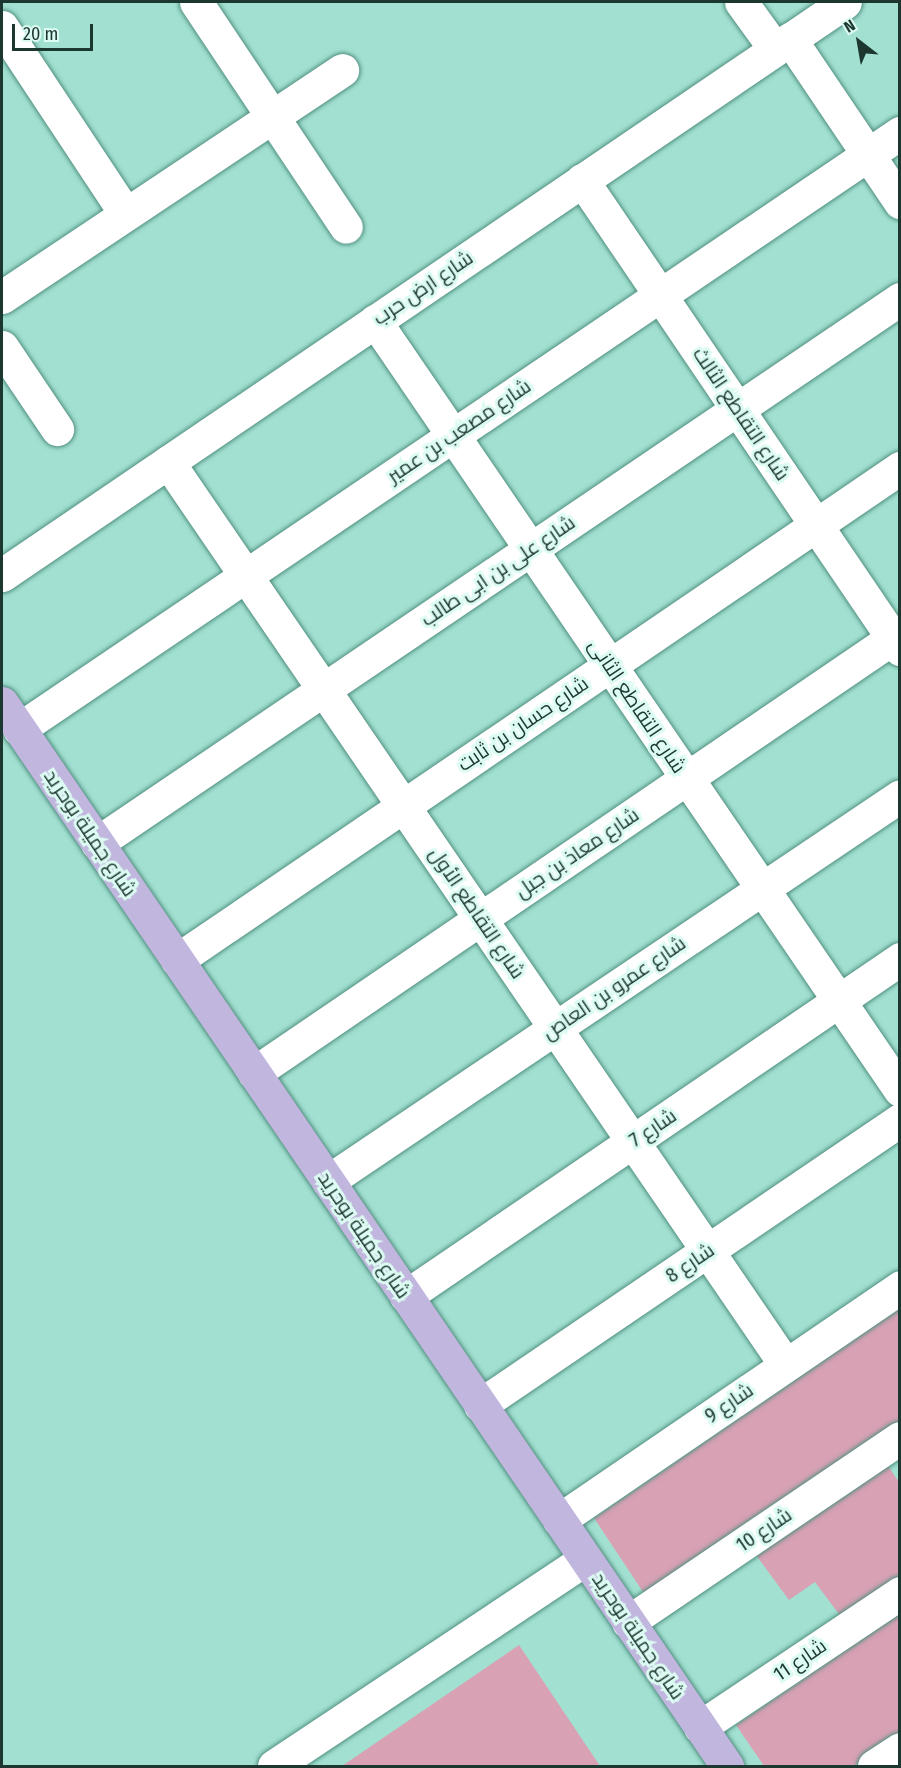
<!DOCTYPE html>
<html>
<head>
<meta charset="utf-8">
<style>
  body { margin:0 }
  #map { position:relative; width:901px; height:1768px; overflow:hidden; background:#a2e1d1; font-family:"Fira Sans Condensed",Cairo,sans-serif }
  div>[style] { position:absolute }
  .building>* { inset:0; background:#d8a1b4 }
  .roads { filter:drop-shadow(0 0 2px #518f80) drop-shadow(0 0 2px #518f80) }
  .minor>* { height:33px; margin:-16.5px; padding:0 16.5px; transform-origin:16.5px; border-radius:16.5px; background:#fff }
  .major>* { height:33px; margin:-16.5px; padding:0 16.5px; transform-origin:16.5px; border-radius:16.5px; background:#c1b6dd }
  span { translate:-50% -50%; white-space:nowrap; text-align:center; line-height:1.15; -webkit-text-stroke:6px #dcfbf2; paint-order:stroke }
  .street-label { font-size:20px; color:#1c3630 }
  .frame { position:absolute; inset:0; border:3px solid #1c3630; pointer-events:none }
  .north { position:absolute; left:829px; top:12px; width:60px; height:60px; -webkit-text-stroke:4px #dcfbf2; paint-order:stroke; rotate:329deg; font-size:16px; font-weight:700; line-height:24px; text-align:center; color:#1c3630 }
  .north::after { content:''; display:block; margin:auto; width:21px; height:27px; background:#1c3630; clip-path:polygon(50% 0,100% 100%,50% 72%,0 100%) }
  .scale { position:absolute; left:12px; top:24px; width:81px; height:27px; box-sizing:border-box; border:3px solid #1c3630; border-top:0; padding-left:8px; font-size:18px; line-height:21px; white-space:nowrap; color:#1c3630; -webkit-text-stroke:4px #dcfbf2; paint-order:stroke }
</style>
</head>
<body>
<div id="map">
  <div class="building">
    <div style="clip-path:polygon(900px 1308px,900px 1427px,649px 1601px,594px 1518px)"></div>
    <div style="clip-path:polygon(887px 1464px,900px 1484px,900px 1584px,844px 1621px,815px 1582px,789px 1600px,756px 1555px)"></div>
    <div style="clip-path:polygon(900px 1613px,900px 1735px,854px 1766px,764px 1766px,736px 1725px)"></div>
    <div style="clip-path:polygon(519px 1645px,600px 1766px,342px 1766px)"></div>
  </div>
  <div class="roads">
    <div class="minor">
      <div style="left:196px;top:2px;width:270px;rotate:56.3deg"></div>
      <div style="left:741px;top:2px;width:58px;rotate:54.1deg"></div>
      <div style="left:2px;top:27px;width:224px;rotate:56.5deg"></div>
      <div style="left:790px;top:39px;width:197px;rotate:56deg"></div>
      <div style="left:582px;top:180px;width:567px;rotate:55.86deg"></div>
      <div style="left:2px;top:297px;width:409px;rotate:-33.7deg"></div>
      <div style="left:375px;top:321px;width:931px;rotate:55.68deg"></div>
      <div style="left:2px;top:347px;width:99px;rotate:56.1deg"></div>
      <div style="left:168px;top:462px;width:1093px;rotate:55.63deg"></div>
      <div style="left:2px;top:575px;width:1019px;rotate:-34.2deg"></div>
      <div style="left:19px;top:729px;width:1064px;rotate:-34.08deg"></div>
      <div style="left:97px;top:843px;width:970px;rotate:-34.12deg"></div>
      <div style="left:177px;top:960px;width:875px;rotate:-34.24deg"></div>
      <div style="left:254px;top:1073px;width:782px;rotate:-34.26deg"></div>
      <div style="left:328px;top:1181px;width:689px;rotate:-33.94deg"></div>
      <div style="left:406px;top:1296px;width:598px;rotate:-34.3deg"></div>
      <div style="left:480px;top:1405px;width:508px;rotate:-34.16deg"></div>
      <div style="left:559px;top:1520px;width:413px;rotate:-34.3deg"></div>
      <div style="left:628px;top:1622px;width:328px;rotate:-34.1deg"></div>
      <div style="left:700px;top:1727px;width:241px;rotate:-33.8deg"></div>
      <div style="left:274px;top:1766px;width:374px;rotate:-33.6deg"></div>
      <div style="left:874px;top:1766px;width:31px;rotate:-33deg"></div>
    </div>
    <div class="major">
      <div style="left:2px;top:703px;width:1287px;rotate:55.7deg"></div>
    </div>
  </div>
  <div class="street-label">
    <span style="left:423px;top:288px;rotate:-34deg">شارع ارض حرب</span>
    <span style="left:741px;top:414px;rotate:56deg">شارع التقاطع الثالث</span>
    <span style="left:459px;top:431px;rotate:-34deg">شارع مصعب بن عمير</span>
    <span style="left:498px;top:571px;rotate:-34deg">شارع على بن ابى طالب</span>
    <span style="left:637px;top:706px;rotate:56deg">شارع التقاطع الثانى</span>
    <span style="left:523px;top:724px;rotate:-34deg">شارع حسان بن ثابت</span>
    <span style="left:90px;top:833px;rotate:56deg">شارع جميلة بوحريد</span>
    <span style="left:577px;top:853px;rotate:-34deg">شارع معاذ بن جبل</span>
    <span style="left:477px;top:913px;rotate:56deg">شارع التقاطع الأول</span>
    <span style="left:614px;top:988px;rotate:-34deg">شارع عمرو بن العاص</span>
    <span style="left:653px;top:1128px;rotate:-34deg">شارع 7</span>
    <span style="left:364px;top:1235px;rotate:56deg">شارع جميلة بوحريد</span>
    <span style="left:690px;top:1263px;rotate:-34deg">شارع 8</span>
    <span style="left:729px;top:1403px;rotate:-34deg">شارع 9</span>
    <span style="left:764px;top:1530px;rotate:-34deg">شارع 10</span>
    <span style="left:638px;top:1636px;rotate:56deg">شارع جميلة بوحريد</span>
    <span style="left:800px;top:1660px;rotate:-34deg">شارع 11</span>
  </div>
  <div class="frame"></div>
  <div class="north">N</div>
  <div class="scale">20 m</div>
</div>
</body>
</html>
